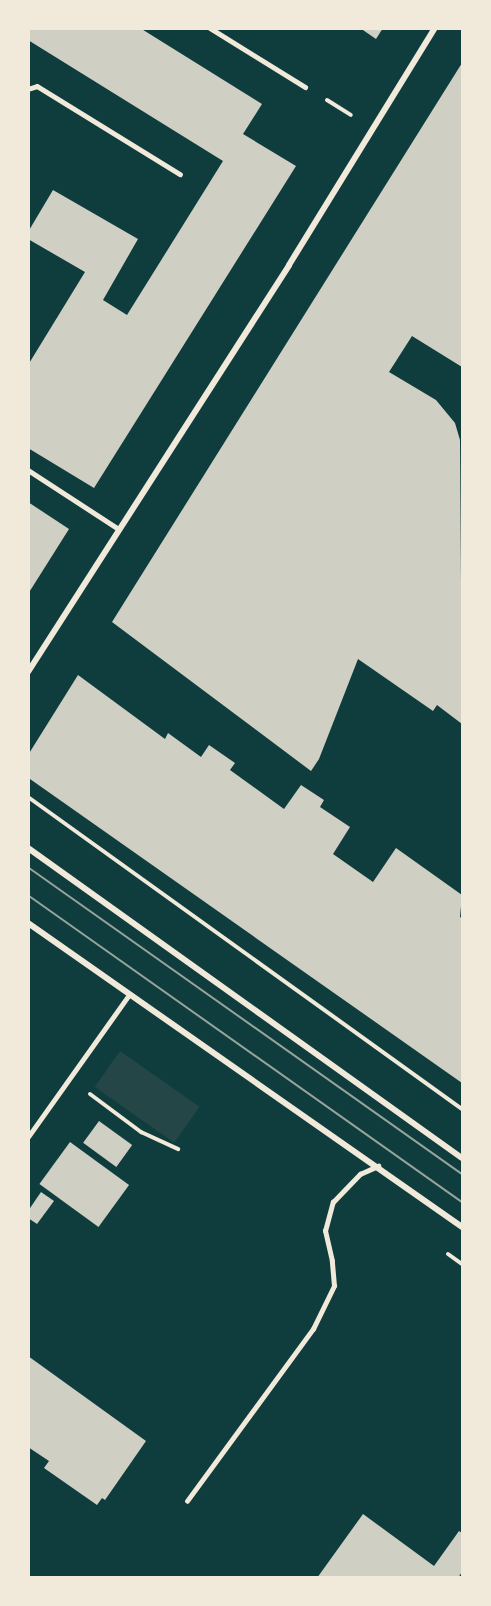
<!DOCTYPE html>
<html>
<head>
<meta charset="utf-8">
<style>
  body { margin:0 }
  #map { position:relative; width:491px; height:1606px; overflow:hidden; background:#0f3d3e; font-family:Rubik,sans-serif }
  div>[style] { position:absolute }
  .green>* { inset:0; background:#244646; transform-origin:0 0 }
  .building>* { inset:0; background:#cfcfc3; transform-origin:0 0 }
  .path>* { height:4px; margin:-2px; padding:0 2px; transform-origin:2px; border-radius:2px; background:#f1e9da }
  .service>* { height:4.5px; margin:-2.25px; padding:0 2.25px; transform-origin:2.25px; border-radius:2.25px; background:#f1e9da }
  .minor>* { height:6px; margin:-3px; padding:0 3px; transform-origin:3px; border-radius:3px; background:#f1e9da }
  .tram>* { height:1.5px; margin:-0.75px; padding:0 0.75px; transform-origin:0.75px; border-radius:0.75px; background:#97a49c }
  span { translate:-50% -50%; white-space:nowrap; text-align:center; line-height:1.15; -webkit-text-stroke:4.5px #f1e9da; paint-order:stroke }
  .frame { position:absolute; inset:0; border:30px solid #f1e9da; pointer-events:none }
</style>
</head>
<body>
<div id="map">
  <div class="green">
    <div style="left:120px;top:1051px;width:97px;height:44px;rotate:35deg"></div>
  </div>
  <div class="building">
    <div style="clip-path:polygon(28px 28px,140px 28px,262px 104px,243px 134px,296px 166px,94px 488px,28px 448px,28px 365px,85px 272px,28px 239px,28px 232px,53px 190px,138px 239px,103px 300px,127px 315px,223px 161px,28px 40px)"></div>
    <div style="clip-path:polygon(360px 28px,383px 28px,376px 39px)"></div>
    <div style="clip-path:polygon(462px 63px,462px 367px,412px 336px,389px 372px,436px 400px,455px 423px,460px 440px,462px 724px,437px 705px,433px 711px,358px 659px,319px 759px,311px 771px,112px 622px)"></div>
    <div style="clip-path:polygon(28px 502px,69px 529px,28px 594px)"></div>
    <div style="clip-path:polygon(78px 675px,165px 739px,168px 733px,201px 757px,209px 745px,235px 763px,230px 770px,284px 809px,301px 785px,324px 800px,320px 807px,350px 827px,333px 854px,373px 882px,396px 848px,462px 895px,460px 917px,462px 918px,462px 1083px,30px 779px,28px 755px)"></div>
    <div style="left:99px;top:1121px;width:41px;height:27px;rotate:36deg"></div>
    <div style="left:70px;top:1142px;width:73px;height:52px;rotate:36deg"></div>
    <div style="clip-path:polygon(41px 1192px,54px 1201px,37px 1224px,28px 1218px,28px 1211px)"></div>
    <div style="clip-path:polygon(28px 1356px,146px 1441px,105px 1500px,102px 1498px,97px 1505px,44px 1468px,49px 1461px,28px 1447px)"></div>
    <div style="clip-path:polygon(363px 1514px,434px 1566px,459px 1531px,462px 1533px,462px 1572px,458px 1578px,317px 1578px)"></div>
  </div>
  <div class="path">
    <div style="left:327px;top:100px;width:28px;rotate:32deg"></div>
    <div style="left:28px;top:797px;width:535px;rotate:35.71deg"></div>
    <div style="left:90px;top:1094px;width:64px;rotate:36.7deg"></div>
    <div style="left:141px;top:1132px;width:41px;rotate:24.7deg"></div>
    <div style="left:448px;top:1254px;width:17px;rotate:36deg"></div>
  </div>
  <div class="service">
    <div style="left:210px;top:28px;width:112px;rotate:31.8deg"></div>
    <div style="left:28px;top:89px;width:9px;rotate:-18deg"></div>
    <div style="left:37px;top:86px;width:168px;rotate:31.6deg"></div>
    <div style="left:28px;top:470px;width:108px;rotate:33deg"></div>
    <div style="left:28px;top:1137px;width:174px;rotate:-54.6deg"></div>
    <div style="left:187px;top:1501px;width:213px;rotate:-53.8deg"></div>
    <div style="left:313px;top:1329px;width:48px;rotate:-64deg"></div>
    <div style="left:334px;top:1286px;width:25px;rotate:-95deg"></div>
    <div style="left:332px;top:1261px;width:31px;rotate:-103deg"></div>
    <div style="left:325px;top:1231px;width:30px;rotate:-75deg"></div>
    <div style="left:333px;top:1202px;width:39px;rotate:-46deg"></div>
    <div style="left:360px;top:1174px;width:20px;rotate:-24deg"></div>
  </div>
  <div class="minor">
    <div style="left:28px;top:672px;width:483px;rotate:-57.3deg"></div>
    <div style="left:289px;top:265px;width:278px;rotate:-58.4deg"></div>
    <div style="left:28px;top:848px;width:533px;rotate:35.54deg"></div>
    <div style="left:28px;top:923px;width:530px;rotate:35.01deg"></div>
  </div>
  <div class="tram">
    <div style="left:28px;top:867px;width:532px;rotate:35.27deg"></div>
    <div style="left:28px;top:895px;width:532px;rotate:35.27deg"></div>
  </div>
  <div class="frame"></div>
</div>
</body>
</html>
